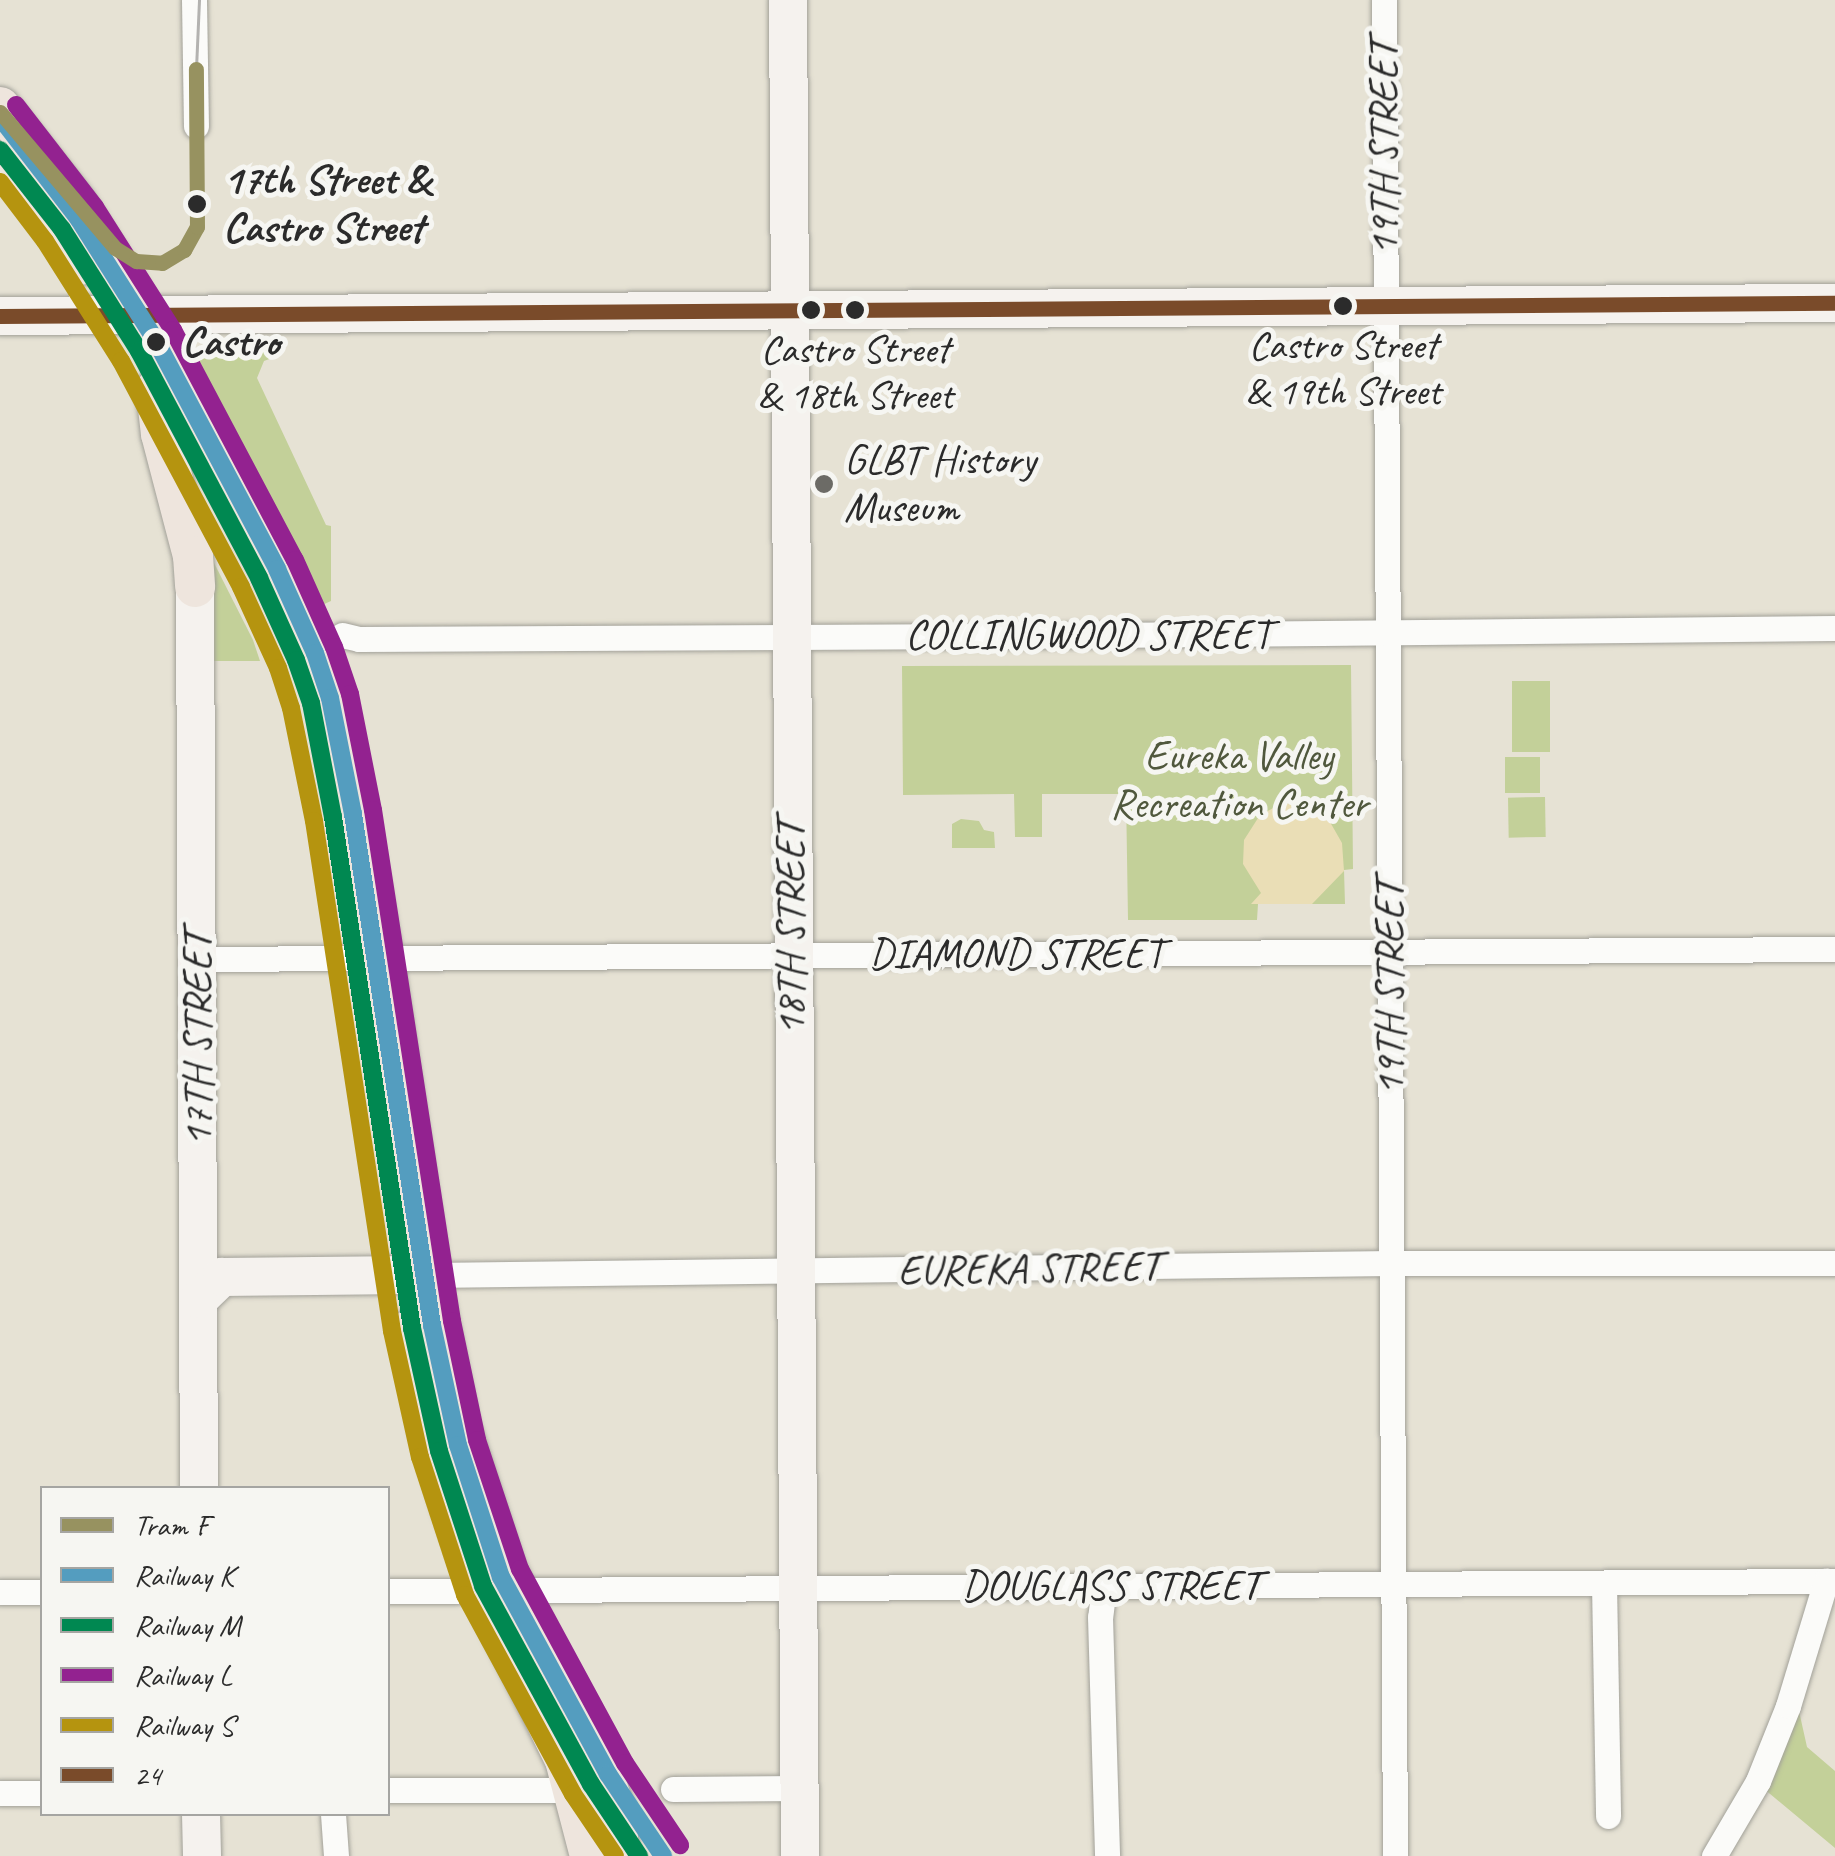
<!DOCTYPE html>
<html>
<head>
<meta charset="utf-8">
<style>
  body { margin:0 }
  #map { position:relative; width:1835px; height:1856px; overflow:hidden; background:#e6e2d4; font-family:Caveat,sans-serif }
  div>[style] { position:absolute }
  .green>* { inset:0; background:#c3d099; transform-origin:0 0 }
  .sand>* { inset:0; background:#eadeb6 }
  .roads { filter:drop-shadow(0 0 2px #a2a199) drop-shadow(0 0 2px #a2a199) }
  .street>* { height:25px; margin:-12.5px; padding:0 12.5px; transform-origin:12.5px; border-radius:12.5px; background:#fbfbf9 }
  .secondary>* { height:38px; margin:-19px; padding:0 19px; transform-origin:19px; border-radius:19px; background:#f5f2ee }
  .primary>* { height:40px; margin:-20px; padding:0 20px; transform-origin:20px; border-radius:20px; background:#eee5dd }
  .tram>* { height:2.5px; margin:-1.25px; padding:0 1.25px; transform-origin:1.25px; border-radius:1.25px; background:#b3b2b0 }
  .bus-1>* { height:15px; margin:-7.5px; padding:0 7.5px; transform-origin:7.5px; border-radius:7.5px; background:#7a4b2a }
  .rail-1>* { height:18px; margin:-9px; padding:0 9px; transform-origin:9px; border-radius:9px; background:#549dbf }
  .rail-2>* { height:18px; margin:-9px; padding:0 9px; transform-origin:9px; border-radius:9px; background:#008851 }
  .rail-3>* { height:18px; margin:-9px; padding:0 9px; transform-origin:9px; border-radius:9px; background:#932290 }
  .rail-4>* { height:18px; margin:-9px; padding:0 9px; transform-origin:9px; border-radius:9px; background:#b5940f }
  .tram-1>* { height:15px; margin:-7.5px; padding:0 7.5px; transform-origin:7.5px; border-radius:7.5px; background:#979260 }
  .dots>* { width:28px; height:28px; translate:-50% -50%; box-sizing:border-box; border:5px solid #f6f6f2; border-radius:50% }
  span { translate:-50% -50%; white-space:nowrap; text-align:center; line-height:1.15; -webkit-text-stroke:10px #f6f6f2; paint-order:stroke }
  .bus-label { font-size:40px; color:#2b2b2b }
  .street-label { font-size:42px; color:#2b2b2b }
  .stop-label { font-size:42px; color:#2b2b2b; font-weight:700 }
  .left { translate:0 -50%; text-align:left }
  .poi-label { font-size:42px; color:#2b2b2b }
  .park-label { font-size:42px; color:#50583d }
  .legend { position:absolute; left:40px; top:1486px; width:350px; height:330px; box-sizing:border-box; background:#f6f6f2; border:2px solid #a5a5a2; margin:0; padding:12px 18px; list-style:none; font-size:30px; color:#2b2b2b }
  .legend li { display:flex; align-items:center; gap:20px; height:50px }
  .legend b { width:50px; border:2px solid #a5a5a2 }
</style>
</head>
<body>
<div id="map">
  <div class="green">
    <div style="clip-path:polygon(213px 339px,278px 339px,277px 356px,264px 361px,257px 378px,326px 525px,331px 526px,331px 601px,322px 605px,204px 376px,199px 378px,196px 354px)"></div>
    <div style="clip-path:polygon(210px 555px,253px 640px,260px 661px,210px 661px)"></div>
    <div style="clip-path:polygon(1351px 665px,1353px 869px,1344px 870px,1345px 904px,1258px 904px,1257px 920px,1128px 920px,1126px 794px,1042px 794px,1042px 837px,1015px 837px,1014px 794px,903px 795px,902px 666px)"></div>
    <div style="left:1512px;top:681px;width:38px;height:71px"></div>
    <div style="left:1505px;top:757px;width:35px;height:36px"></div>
    <div style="left:1545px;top:797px;width:40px;height:37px;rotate:89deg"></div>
    <div style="clip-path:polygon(961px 819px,979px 821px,984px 830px,994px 832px,995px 848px,952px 848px,952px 824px)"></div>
    <div style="clip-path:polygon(1799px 1711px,1807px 1747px,1835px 1771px,1835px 1848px,1757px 1783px)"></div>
  </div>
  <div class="sand">
    <div style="clip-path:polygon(1283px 803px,1310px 805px,1326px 815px,1342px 843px,1344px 871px,1312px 904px,1251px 904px,1261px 893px,1243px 864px,1244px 840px,1260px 815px)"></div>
  </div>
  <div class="roads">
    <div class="street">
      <div style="left:194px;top:0;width:126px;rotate:89.1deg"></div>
      <div style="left:1384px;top:0;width:1856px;rotate:89.66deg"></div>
      <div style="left:342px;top:635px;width:17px;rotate:13deg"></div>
      <div style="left:359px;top:639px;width:634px;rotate:-0.27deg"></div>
      <div style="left:993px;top:636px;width:842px;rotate:-0.54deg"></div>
      <div style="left:198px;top:959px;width:1637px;rotate:-0.35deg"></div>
      <div style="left:430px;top:1275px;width:962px;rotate:-0.71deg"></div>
      <div style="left:1392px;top:1263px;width:443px"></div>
      <div style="left:1604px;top:1583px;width:233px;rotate:89deg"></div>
      <div style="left:1104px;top:1586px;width:31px;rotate:97deg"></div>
      <div style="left:1100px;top:1617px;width:239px;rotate:88.3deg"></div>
      <div style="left:388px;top:1591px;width:1447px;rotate:-0.4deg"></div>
      <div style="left:0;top:1592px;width:42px"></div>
      <div style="left:673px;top:1789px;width:126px;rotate:-0.5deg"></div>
      <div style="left:388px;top:1790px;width:188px"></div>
      <div style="left:0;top:1793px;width:42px"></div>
      <div style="left:333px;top:1814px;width:42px;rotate:85.9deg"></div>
      <div style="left:1714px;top:1856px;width:87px;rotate:-59.6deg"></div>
      <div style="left:1758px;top:1781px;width:81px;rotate:-68.2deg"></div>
      <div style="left:1788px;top:1706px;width:131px;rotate:-73.1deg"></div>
    </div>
    <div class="secondary">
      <div style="left:788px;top:0;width:1856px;rotate:89.63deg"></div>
      <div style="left:0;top:316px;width:1835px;rotate:-0.41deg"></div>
      <div style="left:195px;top:587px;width:901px;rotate:89.75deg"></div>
      <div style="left:199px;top:1299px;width:32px;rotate:-44deg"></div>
      <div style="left:222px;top:1277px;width:208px;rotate:-0.6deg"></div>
      <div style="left:201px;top:1814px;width:42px;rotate:88.6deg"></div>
    </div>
    <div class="primary">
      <div style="left:0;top:107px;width:122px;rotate:51.6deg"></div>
      <div style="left:76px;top:203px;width:97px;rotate:58.1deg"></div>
      <div style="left:127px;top:285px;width:441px;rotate:63.1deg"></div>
      <div style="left:326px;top:678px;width:51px;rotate:74.1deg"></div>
      <div style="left:340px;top:727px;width:234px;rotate:79.4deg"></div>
      <div style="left:383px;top:957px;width:350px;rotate:81.5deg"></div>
      <div style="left:435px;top:1303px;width:126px;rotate:78.6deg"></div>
      <div style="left:460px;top:1427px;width:149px;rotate:72.1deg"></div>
      <div style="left:506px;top:1569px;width:216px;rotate:64.3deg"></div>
      <div style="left:600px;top:1764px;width:48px;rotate:71.9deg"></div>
      <div style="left:615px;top:1810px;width:46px;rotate:83.8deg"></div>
      <div style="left:13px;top:165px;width:121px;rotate:55.4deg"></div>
      <div style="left:156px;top:389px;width:45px;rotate:83.7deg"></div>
      <div style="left:161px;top:434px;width:126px;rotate:75.3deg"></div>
      <div style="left:193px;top:556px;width:31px;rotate:86deg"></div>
      <div style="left:412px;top:1328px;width:106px;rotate:79.6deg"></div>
      <div style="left:431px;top:1432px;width:80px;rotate:74.1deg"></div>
      <div style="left:453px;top:1509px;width:114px;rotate:68.9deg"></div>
      <div style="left:494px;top:1615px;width:161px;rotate:63.9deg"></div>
      <div style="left:565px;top:1760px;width:99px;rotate:75.4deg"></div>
    </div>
  </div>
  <div class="tram">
    <div style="left:196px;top:69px;width:69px;rotate:-87.5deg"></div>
  </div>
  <div class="bus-1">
    <div style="left:0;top:316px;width:1835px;rotate:-0.41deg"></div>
  </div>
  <div class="rail-1">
    <div style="left:0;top:117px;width:128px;rotate:52.3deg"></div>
    <div style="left:78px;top:218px;width:146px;rotate:57.6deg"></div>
    <div style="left:156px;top:341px;width:258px;rotate:62deg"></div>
    <div style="left:277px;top:569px;width:92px;rotate:65.7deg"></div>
    <div style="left:315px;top:653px;width:47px;rotate:71.6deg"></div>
    <div style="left:330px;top:698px;width:118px;rotate:78.8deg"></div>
    <div style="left:353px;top:814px;width:517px;rotate:81.21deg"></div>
    <div style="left:432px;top:1325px;width:123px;rotate:77.8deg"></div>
    <div style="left:458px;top:1445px;width:139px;rotate:72deg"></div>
    <div style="left:501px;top:1577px;width:224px;rotate:61.5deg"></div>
    <div style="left:608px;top:1774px;width:99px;rotate:56.1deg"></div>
  </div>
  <div class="rail-2">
    <div style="left:0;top:150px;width:100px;rotate:51.9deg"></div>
    <div style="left:62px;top:229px;width:144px;rotate:57.7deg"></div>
    <div style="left:139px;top:351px;width:257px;rotate:62.1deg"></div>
    <div style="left:259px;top:578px;width:90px;rotate:65.7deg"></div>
    <div style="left:296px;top:660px;width:46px;rotate:70.8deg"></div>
    <div style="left:311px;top:703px;width:116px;rotate:79.1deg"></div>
    <div style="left:333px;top:817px;width:517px;rotate:81.21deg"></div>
    <div style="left:412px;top:1328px;width:126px;rotate:77.6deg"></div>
    <div style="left:439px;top:1451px;width:142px;rotate:71.9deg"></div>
    <div style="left:483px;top:1586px;width:226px;rotate:61.4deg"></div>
    <div style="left:591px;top:1784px;width:87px;rotate:56.3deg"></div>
  </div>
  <div class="rail-3">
    <div style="left:16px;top:105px;width:129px;rotate:52.2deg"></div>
    <div style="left:95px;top:207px;width:146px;rotate:57.6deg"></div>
    <div style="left:173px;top:330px;width:260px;rotate:62.1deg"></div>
    <div style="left:295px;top:560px;width:95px;rotate:65.9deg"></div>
    <div style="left:334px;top:647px;width:50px;rotate:71.2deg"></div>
    <div style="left:350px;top:694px;width:118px;rotate:78.8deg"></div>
    <div style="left:373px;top:810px;width:517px;rotate:81.21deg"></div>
    <div style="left:452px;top:1321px;width:122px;rotate:78.1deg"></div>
    <div style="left:477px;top:1440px;width:136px;rotate:71.6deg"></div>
    <div style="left:520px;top:1569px;width:221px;rotate:61.6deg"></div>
    <div style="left:625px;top:1763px;width:99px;rotate:56.1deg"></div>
  </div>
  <div class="rail-4">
    <div style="left:0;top:182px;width:74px;rotate:52.7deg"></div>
    <div style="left:45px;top:241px;width:142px;rotate:57.7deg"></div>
    <div style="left:121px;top:361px;width:256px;rotate:62deg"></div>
    <div style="left:241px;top:587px;width:89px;rotate:65.4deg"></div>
    <div style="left:278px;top:668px;width:42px;rotate:72deg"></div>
    <div style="left:291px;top:708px;width:115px;rotate:78.5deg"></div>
    <div style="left:314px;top:821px;width:516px;rotate:81.3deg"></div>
    <div style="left:392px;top:1331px;width:129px;rotate:77.5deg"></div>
    <div style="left:420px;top:1457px;width:145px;rotate:71.9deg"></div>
    <div style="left:465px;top:1595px;width:226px;rotate:61.5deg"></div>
    <div style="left:573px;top:1794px;width:75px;rotate:55.9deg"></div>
  </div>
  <div class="tram-1">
    <div style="left:0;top:112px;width:178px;rotate:49.8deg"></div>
    <div style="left:115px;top:248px;width:25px;rotate:32deg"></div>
    <div style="left:136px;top:261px;width:26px;rotate:4deg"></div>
    <div style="left:162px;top:263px;width:26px;rotate:-31deg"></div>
    <div style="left:184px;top:250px;width:26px;rotate:-61deg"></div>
    <div style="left:197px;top:227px;width:158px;rotate:-90.4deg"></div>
  </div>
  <div class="dots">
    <div style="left:197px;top:204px;background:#2b2b2b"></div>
    <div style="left:1343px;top:306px;background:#2b2b2b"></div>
    <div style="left:811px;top:310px;background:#2b2b2b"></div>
    <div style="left:855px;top:310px;background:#2b2b2b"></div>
    <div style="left:156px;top:342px;background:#2b2b2b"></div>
    <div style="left:824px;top:484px;background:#6c6b66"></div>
  </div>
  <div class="bus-label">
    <span style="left:1343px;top:368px">Castro Street<br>&amp; 19th Street</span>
    <span style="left:855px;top:372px">Castro Street<br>&amp; 18th Street</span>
  </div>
  <div class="street-label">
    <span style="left:1384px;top:148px;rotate:-90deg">19TH STREET</span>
    <span style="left:1088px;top:635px">COLLINGWOOD STREET</span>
    <span style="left:791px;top:928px;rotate:-90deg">18TH STREET</span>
    <span style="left:1016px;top:954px">DIAMOND STREET</span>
    <span style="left:1390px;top:988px;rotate:-90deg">19TH STREET</span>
    <span style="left:198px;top:1039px;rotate:-90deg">17TH STREET</span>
    <span style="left:1029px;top:1269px;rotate:-1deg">EUREKA STREET</span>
    <span style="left:1111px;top:1586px">DOUGLASS STREET</span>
  </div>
  <div class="stop-label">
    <span class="left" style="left:223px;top:204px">17th Street &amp;<br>Castro Street</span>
    <span class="left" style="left:182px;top:342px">Castro</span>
  </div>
  <div class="poi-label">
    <span class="left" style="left:844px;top:484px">GLBT History<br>Museum</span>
  </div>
  <div class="park-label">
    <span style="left:1239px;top:780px">Eureka Valley<br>Recreation Center</span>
  </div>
  <ul class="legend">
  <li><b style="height:12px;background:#979260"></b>Tram F</li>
  <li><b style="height:12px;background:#549dbf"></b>Railway K</li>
  <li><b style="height:12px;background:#008851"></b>Railway M</li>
  <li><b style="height:12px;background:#932290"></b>Railway L</li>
  <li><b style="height:12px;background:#b5940f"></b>Railway S</li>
  <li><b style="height:12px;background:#7a4b2a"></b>24</li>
  </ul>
</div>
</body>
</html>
